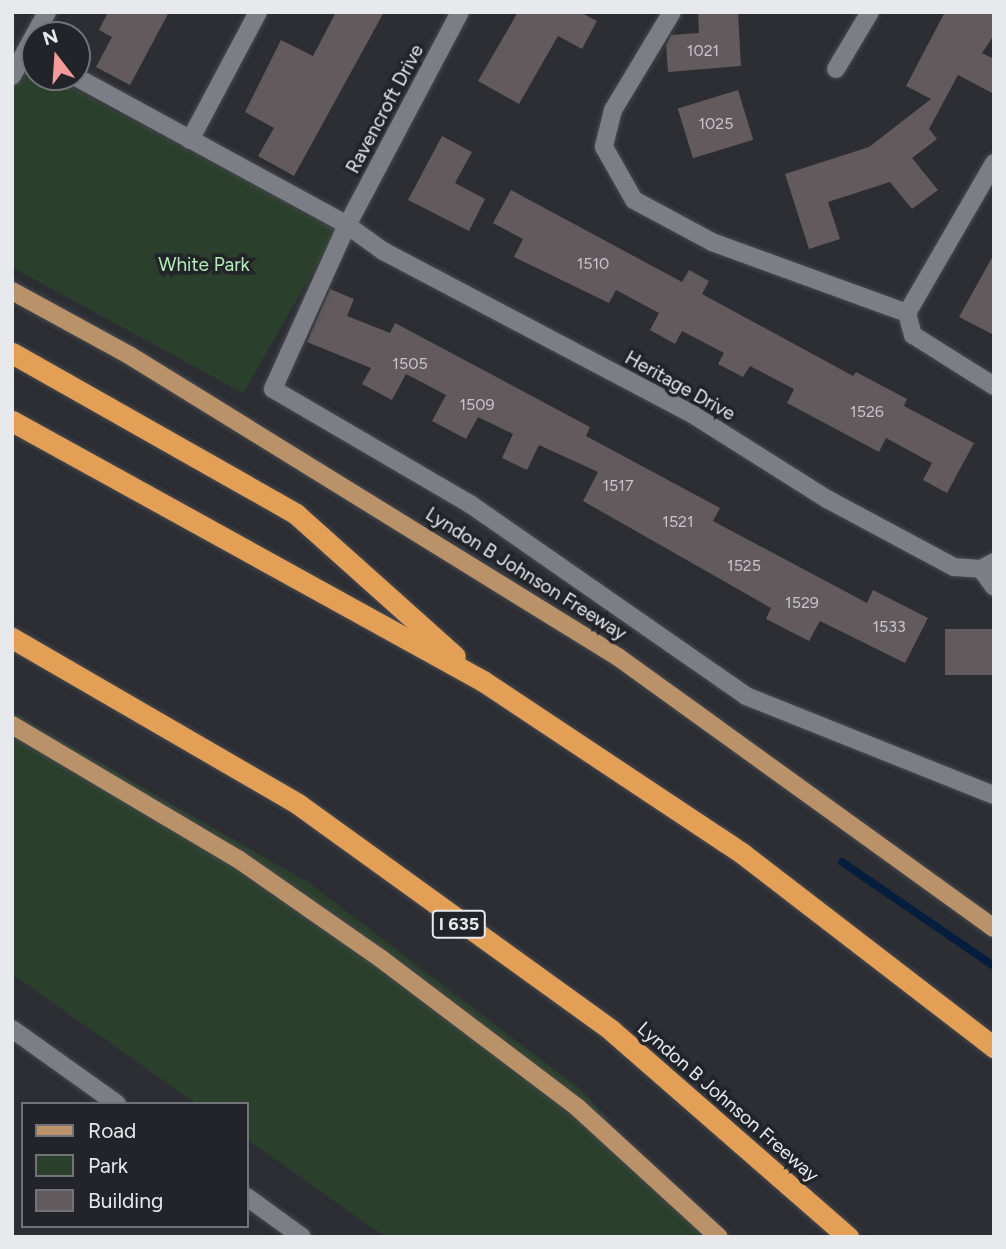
<!DOCTYPE html>
<html>
<head>
<meta charset="utf-8">
<style>
  body { margin:0 }
  #map { position:relative; width:1006px; height:1249px; overflow:hidden; background:#2c2e34; font-family:Figtree,sans-serif }
  div>[style] { position:absolute }
  .green>* { inset:0; background:#2b402c }
  .stream>* { height:8px; margin:-4px; padding:0 4px; transform-origin:4px; border-radius:4px; background:#051e3e }
  .building>* { inset:0; background:#625a5d; transform-origin:0 0 }
  .roads { filter:drop-shadow(0 0 2px #47494e) drop-shadow(0 0 2px #47494e) }
  .minor>* { height:18px; margin:-9px; padding:0 9px; transform-origin:9px; border-radius:9px; background:#7c7e85 }
  .major>* { height:18px; margin:-9px; padding:0 9px; transform-origin:9px; border-radius:9px; background:#ba9269 }
  .highway>* { height:21px; margin:-10.5px; padding:0 10.5px; transform-origin:10.5px; border-radius:10.5px; background:#e49f57 }
  span { translate:-50% -50%; white-space:nowrap; text-align:center; line-height:1.15; -webkit-text-stroke:7px #22242a; paint-order:stroke }
  .number-label { font-size:16px; color:#c6c5c9 }
  .number-label span { -webkit-text-stroke-width:0 }
  .shield-label span { padding:2px 5px; background:#22242a; border:2px solid; border-radius:5px; -webkit-text-stroke-width:0 }
  .shield-label { font-size:18px; color:#e8e9ed; font-weight:700 }
  .street-label { font-size:19px; color:#e8e9ed }
  .park-label { font-size:19px; color:#b1edb4 }
  .frame { position:absolute; inset:0; border:14px solid #e8e9ed; pointer-events:none }
  .legend { position:absolute; left:21px; top:1102px; width:228px; height:126px; box-sizing:border-box; background:#22242a; border:2px solid #717378; margin:0; padding:9px 12px; list-style:none; font-size:21px; color:#e8e9ed }
  .legend li { display:flex; align-items:center; gap:14px; height:35px }
  .legend b { width:35px; border:2px solid #717378 }
  .north { position:absolute; left:21px; top:21px; width:70px; height:70px; box-sizing:border-box; background:#22242a; border:2px solid #717378; border-radius:50%; rotate:343deg; font-size:19px; font-weight:700; line-height:28px; text-align:center; color:#e8e9ed }
  .north::after { content:''; display:block; margin:auto; width:24px; height:32px; background:#f59b9b; clip-path:polygon(50% 0,100% 100%,50% 72%,0 100%) }
</style>
</head>
<body>
<div id="map">
  <div class="green">
    <div style="clip-path:polygon(26px 63px,35px 68px,35px 77px,52px 77px,337px 230px,243px 393px,12px 267px,12px 88px)"></div>
    <div style="clip-path:polygon(12px 712px,309px 883px,585px 1093px,705px 1237px,385px 1237px,247px 1139px,247px 1104px,197px 1104px,12px 974px)"></div>
  </div>
  <div class="stream">
    <div style="left:842px;top:862px;width:184px;rotate:34.4deg"></div>
  </div>
  <div class="building">
    <div style="clip-path:polygon(108px 12px,169px 12px,130px 85px,96px 67px,112px 37px,99px 30px)"></div>
    <div style="clip-path:polygon(336px 12px,384px 12px,294px 176px,258px 156px,274px 128px,245px 112px,281px 40px,313px 56px)"></div>
    <div style="clip-path:polygon(518px 12px,580px 12px,597px 21px,582px 49px,558px 36px,519px 104px,478px 81px)"></div>
    <div style="clip-path:polygon(698px 12px,738px 12px,741px 66px,668px 72px,666px 45px,671px 35px,699px 33px)"></div>
    <div style="clip-path:polygon(945px 12px,994px 12px,994px 35px,982px 53px,994px 59px,994px 94px,958px 75px,929px 129px,937px 139px,912px 158px,938px 190px,912px 209px,890px 182px,828px 202px,840px 239px,809px 249px,785px 174px,869px 147px,931px 99px,906px 86px)"></div>
    <div style="left:738px;top:90px;width:52px;height:63px;rotate:73deg"></div>
    <div style="clip-path:polygon(442px 136px,472px 152px,455px 183px,485px 199px,469px 231px,408px 200px)"></div>
    <div style="clip-path:polygon(511px 190px,682px 282px,689px 270px,709px 281px,702px 294px,853px 376px,856px 372px,907px 399px,904px 406px,974px 443px,947px 493px,923px 480px,932px 463px,886px 438px,879px 452px,787px 403px,794px 389px,750px 366px,743px 377px,718px 364px,724px 353px,682px 331px,675px 344px,650px 330px,659px 313px,616px 290px,609px 303px,514px 257px,523px 239px,493px 223px)"></div>
    <div style="clip-path:polygon(994px 254px,994px 335px,959px 317px)"></div>
    <div style="clip-path:polygon(330px 289px,354px 299px,347px 316px,390px 333px,395px 323px,590px 427px,586px 436px,720px 508px,713px 521px,867px 603px,873px 590px,928px 618px,905px 663px,820px 621px,809px 641px,766px 619px,771px 608px,583px 501px,598px 472px,539px 445px,527px 470px,502px 458px,513px 434px,478px 417px,466px 439px,432px 421px,446px 395px,406px 374px,392px 400px,362px 384px,371px 368px,307px 342px)"></div>
    <div style="left:994px;top:629px;width:46px;height:49px;rotate:90deg"></div>
  </div>
  <div class="roads">
    <div class="minor">
      <div style="left:460px;top:12px;width:241px;rotate:117.9deg"></div>
      <div style="left:347px;top:225px;width:180px;rotate:114.3deg"></div>
      <div style="left:273px;top:389px;width:228px;rotate:30.3deg"></div>
      <div style="left:470px;top:504px;width:336px;rotate:34.8deg"></div>
      <div style="left:746px;top:696px;width:267px;rotate:21.8deg"></div>
      <div style="left:672px;top:12px;width:114px;rotate:121deg"></div>
      <div style="left:613px;top:110px;width:38px;rotate:104deg"></div>
      <div style="left:604px;top:147px;width:61px;rotate:60.5deg"></div>
      <div style="left:634px;top:200px;width:89px;rotate:28.3deg"></div>
      <div style="left:712px;top:242px;width:208px;rotate:20deg"></div>
      <div style="left:836px;top:69px;width:66px;rotate:-59.2deg"></div>
      <div style="left:12px;top:76px;width:73px;rotate:-61.3deg"></div>
      <div style="left:76px;top:77px;width:309px;rotate:28.6deg"></div>
      <div style="left:347px;top:225px;width:44px;rotate:35.8deg"></div>
      <div style="left:383px;top:251px;width:349px;rotate:27.8deg"></div>
      <div style="left:692px;top:414px;width:160px;rotate:32.2deg"></div>
      <div style="left:827px;top:499px;width:144px;rotate:28.2deg"></div>
      <div style="left:954px;top:567px;width:27px;rotate:4deg"></div>
      <div style="left:981px;top:569px;width:15px;rotate:-28deg"></div>
      <div style="left:190px;top:140px;width:145px;rotate:-62deg"></div>
      <div style="left:994px;top:163px;width:173px;rotate:120.1deg"></div>
      <div style="left:907px;top:313px;width:23px;rotate:75deg"></div>
      <div style="left:913px;top:335px;width:96px;rotate:32.2deg"></div>
      <div style="left:981px;top:569px;width:22px;rotate:54deg"></div>
      <div style="left:12px;top:1029px;width:129px;rotate:35.5deg"></div>
      <div style="left:247px;top:1197px;width:68px;rotate:36deg"></div>
    </div>
    <div class="major">
      <div style="left:12px;top:291px;width:133px;rotate:28.7deg"></div>
      <div style="left:129px;top:355px;width:575px;rotate:31.7deg"></div>
      <div style="left:618px;top:657px;width:463px;rotate:35.8deg"></div>
      <div style="left:12px;top:725px;width:263px;rotate:30.7deg"></div>
      <div style="left:238px;top:859px;width:173px;rotate:34.9deg"></div>
      <div style="left:380px;top:958px;width:248px;rotate:37.1deg"></div>
      <div style="left:578px;top:1108px;width:191px;rotate:42.5deg"></div>
    </div>
    <div class="highway">
      <div style="left:12px;top:353px;width:326px;rotate:29.5deg"></div>
      <div style="left:296px;top:514px;width:213px;rotate:41.8deg"></div>
      <div style="left:12px;top:421px;width:538px;rotate:28.9deg"></div>
      <div style="left:483px;top:681px;width:312px;rotate:33.6deg"></div>
      <div style="left:743px;top:854px;width:317px;rotate:37.6deg"></div>
      <div style="left:12px;top:638px;width:331px;rotate:30.1deg"></div>
      <div style="left:298px;top:804px;width:386px;rotate:35.8deg"></div>
      <div style="left:611px;top:1030px;width:315px;rotate:41.1deg"></div>
    </div>
  </div>
  <div class="number-label">
    <span style="left:703px;top:51px">1021</span>
    <span style="left:716px;top:124px">1025</span>
    <span style="left:593px;top:264px">1510</span>
    <span style="left:410px;top:364px">1505</span>
    <span style="left:477px;top:405px">1509</span>
    <span style="left:867px;top:412px">1526</span>
    <span style="left:618px;top:486px">1517</span>
    <span style="left:678px;top:522px">1521</span>
    <span style="left:744px;top:566px">1525</span>
    <span style="left:802px;top:603px">1529</span>
    <span style="left:889px;top:627px">1533</span>
  </div>
  <div class="shield-label">
    <span style="left:459px;top:924px">I 635</span>
  </div>
  <div class="street-label">
    <span style="left:385px;top:109px;rotate:-62deg">Ravencroft Drive</span>
    <span style="left:680px;top:386px;rotate:29deg">Heritage Drive</span>
    <span style="left:526px;top:574px;rotate:32deg">Lyndon B Johnson Freeway</span>
    <span style="left:728px;top:1102px;rotate:41deg">Lyndon B Johnson Freeway</span>
  </div>
  <div class="park-label">
    <span style="left:204px;top:265px">White Park</span>
  </div>
  <div class="frame"></div>
  <ul class="legend">
  <li><b style="height:9px;background:#ba9269"></b>Road</li>
  <li><b style="height:19px;background:#2b402c"></b>Park</li>
  <li><b style="height:19px;background:#625a5d"></b>Building</li>
  </ul>
  <div class="north">N</div>
</div>
</body>
</html>
